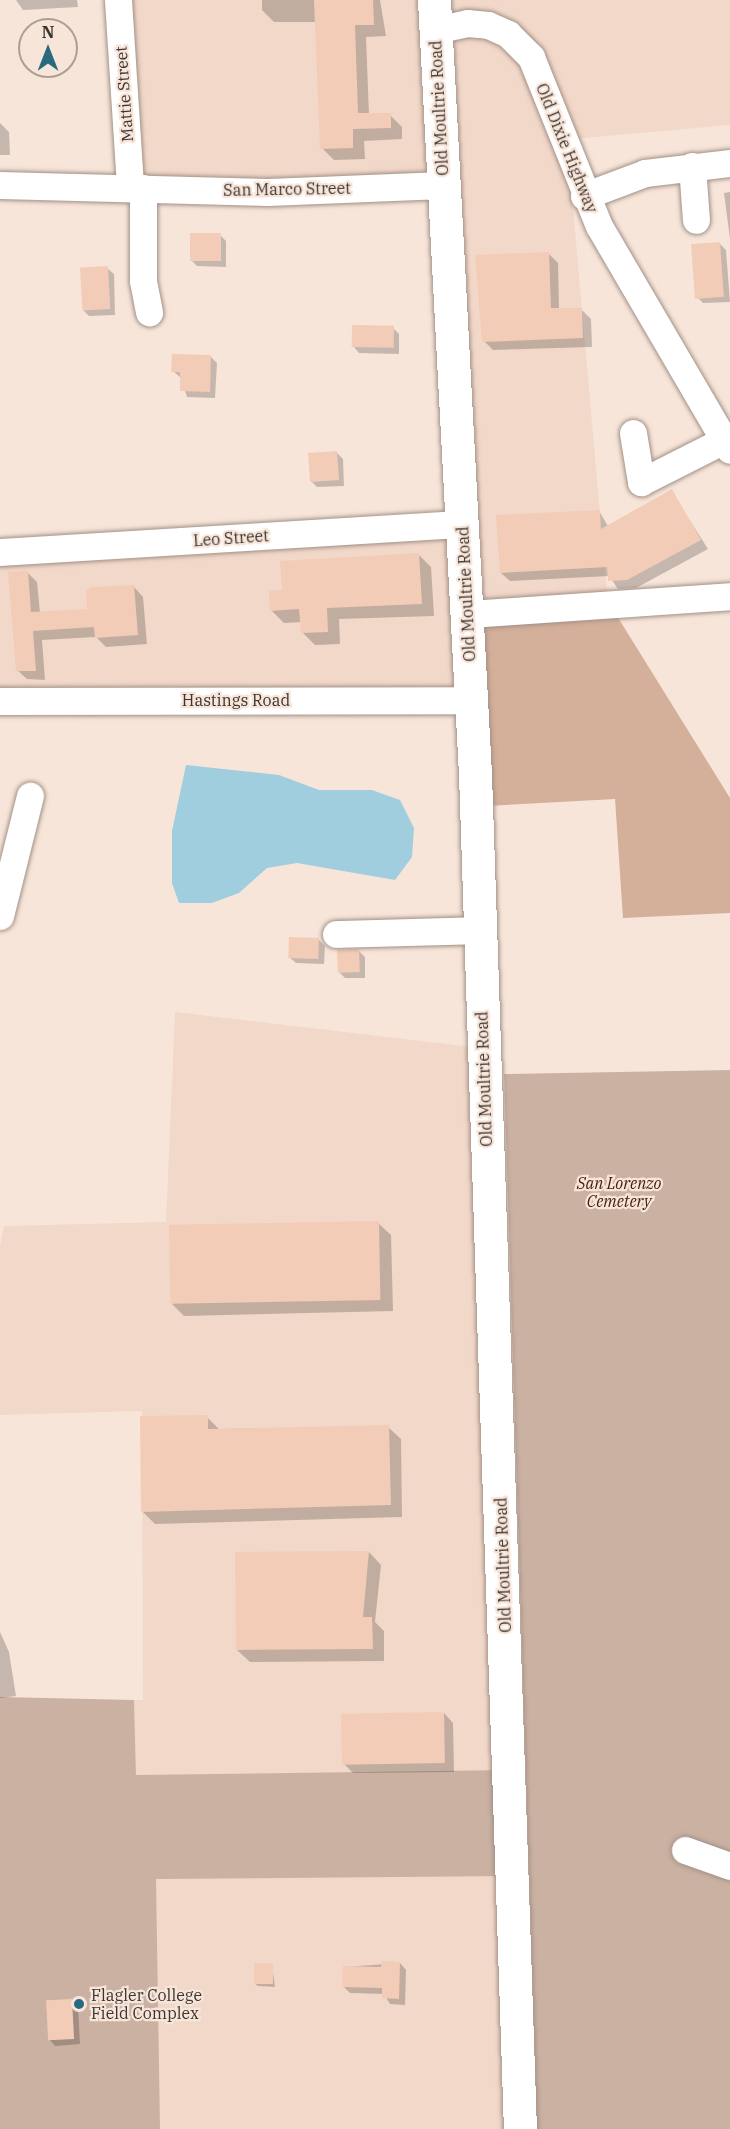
<!DOCTYPE html>
<html>
<head>
<meta charset="utf-8">
<style>
  body { margin:0 }
  #map { position:relative; width:730px; height:2129px; overflow:hidden; background:#f8e5da; font-family:"IBM Plex Serif",serif }
  div>[style] { position:absolute }
  .built>* { inset:0; background:#f2d8c9 }
  .green>* { inset:0; background:#cab1a2 }
  .forest>* { inset:0; background:#d4af99 }
  .water>* { inset:0; background:#a0cede }
  .shadow>* { inset:0; background:#0003 }
  .building>* { inset:0; background:#f2ccb6; transform-origin:0 0 }
  .roads { filter:drop-shadow(0 0 2px #a29186) drop-shadow(0 0 2px #a29186) }
  .minor>* { height:27px; margin:-13.5px; padding:0 13.5px; transform-origin:13.5px; border-radius:13.5px; background:#fff }
  .major>* { height:33px; margin:-16.5px; padding:0 16.5px; transform-origin:16.5px; border-radius:16.5px; background:#fff }
  .dots>* { width:16px; height:16px; translate:-50% -50%; box-sizing:border-box; border:3px solid #f8e5da; border-radius:50% }
  span { translate:-50% -50%; white-space:nowrap; text-align:center; line-height:1.15; -webkit-text-stroke:4.5px #f8e5da; paint-order:stroke }
  .street-label { font-size:16px; color:#3b342f }
  .park-label { font-size:16px; color:#431f05; font-style:italic }
  .poi-label { font-size:16px; color:#3b342f }
  .left { translate:0 -50%; text-align:left }
  .north { position:absolute; left:18px; top:18px; width:60px; height:60px; box-sizing:border-box; background:#f8e5da; border:2px solid #ac9e96; border-radius:50%; rotate:0deg; font-size:16px; font-weight:700; line-height:24px; text-align:center; color:#3b342f }
  .north::after { content:''; display:block; margin:auto; width:21px; height:27px; background:#296a7e; clip-path:polygon(50% 0,100% 100%,50% 72%,0 100%) }
</style>
</head>
<body>
<div id="map">
  <div class="built">
    <div style="clip-path:polygon(130px 0,423px 0,432px 173px,268px 180px,140px 176px)"></div>
    <div style="clip-path:polygon(444px 0,730px 0,730px 125px,573px 139px,541px 52px,466px 10px,445px 14px)"></div>
    <div style="clip-path:polygon(457px 36px,486px 37px,522px 64px,572px 196px,607px 592px,477px 601px,446px 39px)"></div>
    <div style="clip-path:polygon(452px 536px,460px 688px,0 688px,0 564px)"></div>
    <div style="clip-path:polygon(175px 1012px,472px 1047px,509px 2129px,146px 2129px,134px 1700px,143px 1700px,142px 1411px,0 1415px,0 1245px,4px 1226px,166px 1222px)"></div>
  </div>
  <div class="green">
    <div style="clip-path:polygon(730px 1070px,730px 2129px,537px 2129px,504px 1074px)"></div>
    <div style="clip-path:polygon(0 1697px,134px 1700px,136px 1775px,508px 1770px,512px 1876px,156px 1879px,160px 2129px,0 2129px)"></div>
  </div>
  <div class="forest">
    <div style="clip-path:polygon(617px 616px,730px 798px,730px 913px,623px 918px,615px 799px,487px 806px,479px 625px)"></div>
  </div>
  <div class="water">
    <div style="clip-path:polygon(186px 765px,279px 775px,319px 790px,372px 790px,400px 800px,414px 828px,412px 857px,395px 880px,297px 863px,267px 868px,239px 893px,212px 903px,179px 903px,172px 883px,172px 831px)"></div>
  </div>
  <div class="shadow">
    <div style="clip-path:polygon(16px 0,77px 0,78px 7px,23px 10px)"></div>
    <div style="clip-path:polygon(262px 0,380px 0,386px 36px,366px 37px,369px 115px,390px 115px,402px 127px,402px 139px,364px 141px,365px 159px,334px 160px,322px 148px,317px 22px,274px 22px,262px 10px)"></div>
    <div style="clip-path:polygon(0 123px,9px 132px,10px 155px,0 155px)"></div>
    <div style="clip-path:polygon(730px 192px,730px 239px,724px 193px)"></div>
    <div style="clip-path:polygon(220px 235px,226px 241px,226px 267px,197px 266px,191px 260px)"></div>
    <div style="clip-path:polygon(720px 244px,726px 250px,730px 302px,703px 303px,697px 297px)"></div>
    <div style="clip-path:polygon(548px 253px,558px 263px,559px 309px,581px 309px,591px 319px,592px 347px,493px 350px,484px 341px)"></div>
    <div style="clip-path:polygon(107px 268px,114px 274px,115px 315px,89px 316px,83px 310px)"></div>
    <div style="clip-path:polygon(393px 328px,399px 334px,399px 354px,359px 353px,353px 346px)"></div>
    <div style="clip-path:polygon(211px 357px,217px 363px,215px 398px,187px 397px,181px 378px,173px 371px)"></div>
    <div style="clip-path:polygon(337px 453px,343px 459px,344px 486px,317px 487px,311px 481px)"></div>
    <div style="clip-path:polygon(671px 491px,708px 549px,636px 588px,618px 589px,609px 576px,510px 581px,501px 573px,599px 511px,608px 526px)"></div>
    <div style="clip-path:polygon(419px 555px,431px 567px,434px 616px,339px 619px,340px 644px,315px 645px,302px 632px,302px 622px,284px 623px,271px 610px,283px 591px)"></div>
    <div style="clip-path:polygon(27px 572px,37px 582px,40px 613px,88px 610px,134px 587px,143px 597px,147px 644px,106px 647px,96px 637px,42px 640px,45px 680px,27px 679px,17px 670px)"></div>
    <div style="clip-path:polygon(318px 939px,325px 946px,324px 964px,296px 963px,289px 957px)"></div>
    <div style="clip-path:polygon(359px 951px,365px 957px,365px 978px,345px 978px,339px 972px)"></div>
    <div style="clip-path:polygon(378px 1223px,391px 1235px,393px 1311px,184px 1316px,172px 1304px)"></div>
    <div style="clip-path:polygon(207px 1417px,219px 1429px,388px 1427px,401px 1439px,402px 1517px,155px 1524px,142px 1511px)"></div>
    <div style="clip-path:polygon(369px 1552px,381px 1565px,375px 1622px,384px 1631px,384px 1661px,250px 1662px,237px 1650px)"></div>
    <div style="clip-path:polygon(0 1632px,9px 1652px,16px 1696px,0 1698px)"></div>
    <div style="clip-path:polygon(444px 1713px,453px 1723px,454px 1772px,353px 1773px,343px 1763px)"></div>
    <div style="clip-path:polygon(400px 1963px,406px 1970px,405px 2005px,390px 2004px,384px 1994px,350px 1993px,344px 1987px,345px 1967px)"></div>
    <div style="clip-path:polygon(272px 1965px,275px 1987px,258px 1986px,255px 1984px)"></div>
    <div style="clip-path:polygon(72px 2000px,78px 2007px,80px 2044px,55px 2046px,49px 2039px)"></div>
  </div>
  <div class="building">
    <div style="clip-path:polygon(314px 0,373px 0,374px 25px,355px 25px,358px 113px,391px 113px,391px 128px,353px 129px,353px 148px,320px 149px)"></div>
    <div style="left:190px;top:233px;width:31px;height:28px"></div>
    <div style="left:720px;top:242px;width:55px;height:29px;rotate:86deg"></div>
    <div style="clip-path:polygon(549px 252px,551px 308px,582px 308px,583px 338px,482px 342px,475px 255px)"></div>
    <div style="left:108px;top:266px;width:43px;height:28px;rotate:87deg"></div>
    <div style="left:352px;top:325px;width:42px;height:22px;rotate:1deg"></div>
    <div style="clip-path:polygon(172px 354px,211px 355px,210px 392px,180px 391px,180px 372px,171px 372px)"></div>
    <div style="left:337px;top:451px;width:29px;height:29px;rotate:86deg"></div>
    <div style="clip-path:polygon(672px 489px,701px 540px,627px 580px,608px 581px,607px 567px,500px 573px,496px 515px,600px 510px,601px 529px)"></div>
    <div style="clip-path:polygon(419px 553px,422px 604px,327px 608px,328px 632px,301px 633px,299px 609px,270px 611px,269px 591px,282px 590px,280px 561px)"></div>
    <div style="clip-path:polygon(28px 571px,31px 612px,87px 609px,86px 591px,92px 587px,134px 585px,138px 635px,95px 638px,94px 627px,33px 631px,36px 671px,16px 671px,8px 572px)"></div>
    <div style="left:289px;top:937px;width:30px;height:21px;rotate:2deg"></div>
    <div style="left:359px;top:949px;width:23px;height:22px;rotate:88deg"></div>
    <div style="left:379px;top:1221px;width:79px;height:210px;rotate:89deg"></div>
    <div style="clip-path:polygon(208px 1415px,208px 1429px,389px 1425px,391px 1505px,141px 1512px,140px 1416px)"></div>
    <div style="clip-path:polygon(369px 1551px,363px 1617px,372px 1617px,373px 1649px,236px 1650px,235px 1552px)"></div>
    <div style="left:444px;top:1712px;width:51px;height:103px;rotate:89deg"></div>
    <div style="clip-path:polygon(382px 1961px,400px 1962px,399px 1999px,382px 1998px,382px 1988px,342px 1987px,343px 1966px,381px 1967px)"></div>
    <div style="left:254px;top:1963px;width:19px;height:21px"></div>
    <div style="left:72px;top:1999px;width:40px;height:26px;rotate:87deg"></div>
  </div>
  <div class="roads">
    <div class="minor">
      <div style="left:118px;top:0;width:187px;rotate:86.3deg"></div>
      <div style="left:435px;top:30px;width:33px;rotate:-12deg"></div>
      <div style="left:467px;top:23px;width:21px;rotate:5deg"></div>
      <div style="left:488px;top:25px;width:22px;rotate:24deg"></div>
      <div style="left:508px;top:34px;width:33px;rotate:45deg"></div>
      <div style="left:531px;top:57px;width:182px;rotate:68.1deg"></div>
      <div style="left:599px;top:226px;width:259px;rotate:59.7deg"></div>
      <div style="left:692px;top:166px;width:54px;rotate:85.8deg"></div>
      <div style="left:0;top:185px;width:268px;rotate:1.5deg"></div>
      <div style="left:268px;top:192px;width:175px;rotate:-2.3deg"></div>
      <div style="left:143px;top:188px;width:93px;rotate:90deg"></div>
      <div style="left:143px;top:281px;width:32px;rotate:79deg"></div>
      <div style="left:584px;top:196px;width:65px;rotate:-20.7deg"></div>
      <div style="left:645px;top:173px;width:86px;rotate:-6.7deg"></div>
      <div style="left:633px;top:433px;width:50px;rotate:80.7deg"></div>
      <div style="left:641px;top:482px;width:93px;rotate:-26.8deg"></div>
      <div style="left:0;top:552px;width:463px;rotate:-3.5deg"></div>
      <div style="left:468px;top:614px;width:263px;rotate:-3.9deg"></div>
      <div style="left:0;top:701px;width:471px;rotate:-0.1deg"></div>
      <div style="left:0;top:916px;width:124px;rotate:-76deg"></div>
      <div style="left:336px;top:934px;width:143px;rotate:-1.6deg"></div>
      <div style="left:685px;top:1850px;width:48px;rotate:19.6deg"></div>
    </div>
    <div class="major">
      <div style="left:434px;top:0;width:775px;rotate:86.97deg"></div>
      <div style="left:475px;top:774px;width:1356px;rotate:88.1deg"></div>
    </div>
  </div>
  <div class="dots">
    <div style="left:79px;top:2004px;background:#296a7e"></div>
  </div>
  <div class="street-label">
    <span style="left:124px;top:94px;rotate:-94deg">Mattie Street</span>
    <span style="left:439px;top:108px;rotate:-93deg">Old Moultrie Road</span>
    <span style="left:567px;top:148px;rotate:68deg">Old Dixie Highway</span>
    <span style="left:287px;top:189px;rotate:-1deg">San Marco Street</span>
    <span style="left:231px;top:538px;rotate:-4deg">Leo Street</span>
    <span style="left:466px;top:594px;rotate:-93deg">Old Moultrie Road</span>
    <span style="left:236px;top:700px">Hastings Road</span>
    <span style="left:484px;top:1079px;rotate:-92deg">Old Moultrie Road</span>
    <span style="left:503px;top:1565px;rotate:-92deg">Old Moultrie Road</span>
  </div>
  <div class="park-label">
    <span style="left:619px;top:1192px">San Lorenzo<br>Cemetery</span>
  </div>
  <div class="poi-label">
    <span class="left" style="left:91px;top:2004px">Flagler College<br>Field Complex</span>
  </div>
  <div class="north">N</div>
</div>
</body>
</html>
